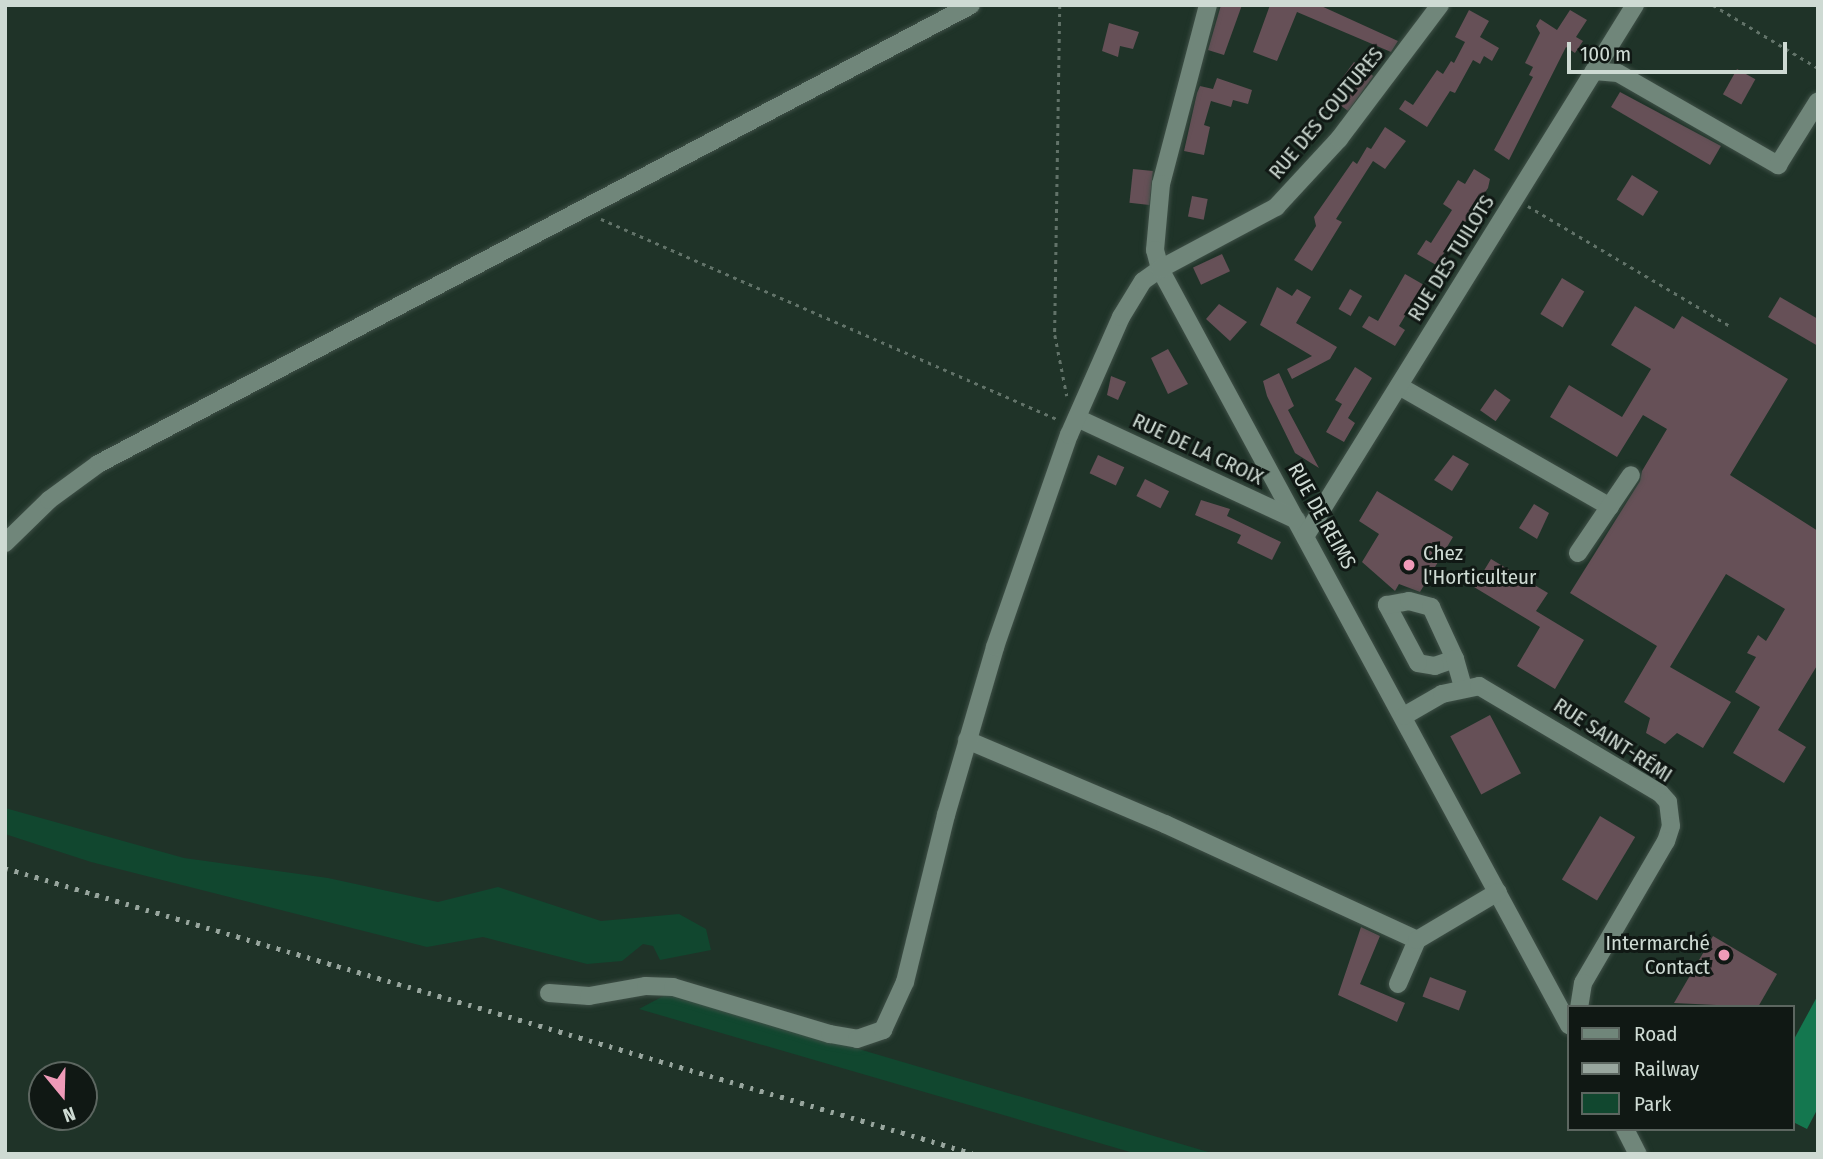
<!DOCTYPE html>
<html>
<head>
<meta charset="utf-8">
<style>
  body { margin:0 }
  #map { position:relative; width:1823px; height:1159px; overflow:hidden; background:#1f3328; font-family:"Fira Sans Condensed",sans-serif }
  div>[style] { position:absolute }
  .green>* { inset:0; background:#11472f }
  .water>* { inset:0; background:#14774f }
  .building>* { inset:0; background:#665057; transform-origin:0 0 }
  .path>* { height:2.5px; margin-top:-1.25px; transform-origin:0; background:repeating-linear-gradient(90deg,#627369 0 3.5px,transparent 0 8.5px) }
  .roads { filter:drop-shadow(0 0 2px #3f5047) drop-shadow(0 0 2px #3f5047) }
  .minor>* { height:18px; margin:-9px; padding:0 9px; transform-origin:9px; border-radius:9px; background:#70867a }
  .rail>* { height:4.5px; margin-top:-2.25px; transform-origin:0; background:repeating-linear-gradient(90deg,#98a69e 0 3.5px,transparent 0 10.5px) }
  .dots>* { width:19px; height:19px; translate:-50% -50%; box-sizing:border-box; border:4px solid #101814; border-radius:50% }
  span { translate:-50% -50%; white-space:nowrap; text-align:center; line-height:1.15; -webkit-text-stroke:6px #101814; paint-order:stroke }
  .street-label { font-size:21px; color:#cedad3 }
  .poi-label { font-size:21px; color:#cedad3 }
  .left { translate:0 -50%; text-align:left }
  .right { translate:-100% -50%; text-align:right }
  .frame { position:absolute; inset:0; border:7px solid #cedad3; pointer-events:none }
  .legend { position:absolute; left:1567px; top:1005px; width:228px; height:126px; box-sizing:border-box; background:#101814; border:2px solid #5c6660; margin:0; padding:9px 12px; list-style:none; font-size:21px; color:#cedad3 }
  .legend li { display:flex; align-items:center; gap:14px; height:35px }
  .legend b { width:35px; border:2px solid #5c6660 }
  .north { position:absolute; left:28px; top:1061px; width:70px; height:70px; box-sizing:border-box; background:#101814; border:2px solid #5c6660; border-radius:50%; rotate:161deg; font-size:19px; font-weight:700; line-height:28px; text-align:center; color:#cedad3 }
  .north::after { content:''; display:block; margin:auto; width:24px; height:32px; background:#ef9ab8; clip-path:polygon(50% 0,100% 100%,50% 72%,0 100%) }
  .scale { position:absolute; left:1567px; top:42px; width:220px; height:32px; box-sizing:border-box; border:4px solid #cedad3; border-top:0; padding-left:9px; font-size:21px; line-height:24px; white-space:nowrap; color:#cedad3; -webkit-text-stroke:5px #101814; paint-order:stroke }
</style>
</head>
<body>
<div id="map">
  <div class="green">
    <div style="clip-path:polygon(5px 808px,184px 858px,328px 878px,438px 902px,498px 887px,601px 921px,679px 914px,706px 929px,711px 950px,660px 960px,653px 946px,643px 944px,622px 961px,587px 964px,483px 937px,427px 947px,91px 862px,5px 834px)"></div>
    <div style="clip-path:polygon(669px 993px,1215px 1154px,1137px 1154px,639px 1009px)"></div>
  </div>
  <div class="water">
    <div style="clip-path:polygon(1818px 995px,1818px 1108px,1807px 1129px,1793px 1122px,1793px 1041px)"></div>
  </div>
  <div class="building">
    <div style="clip-path:polygon(1221px 5px,1242px 5px,1224px 55px,1208px 50px)"></div>
    <div style="clip-path:polygon(1270px 5px,1319px 5px,1398px 41px,1391px 52px,1297px 12px,1277px 61px,1253px 52px)"></div>
    <div style="clip-path:polygon(1469px 10px,1489px 21px,1480px 37px,1499px 48px,1492px 61px,1484px 56px,1480px 64px,1473px 60px,1455px 93px,1450px 91px,1427px 127px,1399px 109px,1405px 100px,1413px 105px,1437px 70px,1443px 74px,1451px 61px,1454px 63px,1465px 42px,1455px 37px)"></div>
    <div style="clip-path:polygon(1570px 10px,1587px 20px,1576px 37px,1583px 41px,1575px 53px,1566px 47px,1509px 160px,1494px 150px,1533px 77px,1529px 75px,1533px 67px,1525px 63px,1540px 33px,1536px 26px,1540px 19px,1557px 30px)"></div>
    <div style="clip-path:polygon(1109px 23px,1139px 32px,1133px 49px,1120px 46px,1118px 57px,1102px 51px)"></div>
    <div style="left:1354px;top:62px;width:24px;height:43px;rotate:36deg"></div>
    <div style="left:1737px;top:69px;width:21px;height:29px;rotate:29deg"></div>
    <div style="clip-path:polygon(1217px 78px,1252px 90px,1248px 104px,1233px 100px,1231px 107px,1211px 101px,1204px 125px,1210px 127px,1204px 155px,1184px 151px,1197px 93px,1200px 86px,1213px 89px)"></div>
    <div style="clip-path:polygon(1620px 92px,1721px 146px,1710px 165px,1611px 107px)"></div>
    <div style="clip-path:polygon(1385px 127px,1406px 141px,1385px 169px,1373px 161px,1336px 219px,1342px 222px,1312px 271px,1294px 260px,1316px 226px,1314px 217px,1353px 161px,1357px 164px,1367px 147px,1371px 149px)"></div>
    <div style="left:1133px;top:169px;width:20px;height:34px;rotate:6deg"></div>
    <div style="clip-path:polygon(1474px 169px,1490px 179px,1488px 188px,1436px 265px,1417px 254px,1426px 240px,1431px 243px,1452px 210px,1443px 204px,1458px 180px,1465px 184px)"></div>
    <div style="left:1632px;top:175px;width:31px;height:29px;rotate:32deg"></div>
    <div style="left:1192px;top:196px;width:16px;height:21px;rotate:11deg"></div>
    <div style="left:1222px;top:254px;width:19px;height:32px;rotate:65deg"></div>
    <div style="clip-path:polygon(1405px 274px,1424px 285px,1399px 326px,1405px 330px,1395px 346px,1362px 327px,1369px 316px,1378px 321px)"></div>
    <div style="left:1562px;top:278px;width:26px;height:42px;rotate:31deg"></div>
    <div style="clip-path:polygon(1277px 287px,1292px 296px,1297px 289px,1311px 297px,1296px 323px,1337px 347px,1330px 359px,1292px 379px,1287px 369px,1312px 356px,1260px 325px)"></div>
    <div style="left:1350px;top:289px;width:14px;height:23px;rotate:30deg"></div>
    <div style="clip-path:polygon(1780px 297px,1818px 319px,1818px 346px,1768px 317px)"></div>
    <div style="clip-path:polygon(1219px 304px,1247px 322px,1230px 341px,1206px 319px)"></div>
    <div style="clip-path:polygon(1635px 306px,1674px 329px,1682px 316px,1788px 379px,1730px 475px,1818px 531px,1818px 664px,1778px 730px,1806px 747px,1784px 783px,1733px 753px,1760px 707px,1735px 692px,1756px 657px,1747px 653px,1758px 635px,1766px 641px,1785px 609px,1726px 574px,1670px 667px,1731px 702px,1703px 748px,1677px 733px,1665px 744px,1646px 733px,1650px 718px,1624px 702px,1657px 646px,1570px 593px,1640px 481px,1642px 471px,1667px 429px,1643px 415px,1617px 457px,1550px 417px,1569px 385px,1622px 417px,1651px 369px,1611px 345px)"></div>
    <div style="clip-path:polygon(1168px 349px,1188px 384px,1168px 394px,1151px 358px)"></div>
    <div style="clip-path:polygon(1355px 367px,1372px 378px,1348px 418px,1355px 423px,1344px 442px,1326px 432px,1342px 404px,1335px 400px)"></div>
    <div style="clip-path:polygon(1279px 373px,1294px 406px,1288px 410px,1319px 468px,1295px 453px,1267px 396px,1263px 381px)"></div>
    <div style="clip-path:polygon(1111px 376px,1126px 382px,1118px 400px,1107px 395px)"></div>
    <div style="left:1495px;top:389px;width:19px;height:26px;rotate:35deg"></div>
    <div style="left:1098px;top:455px;width:29px;height:20px;rotate:25deg"></div>
    <div style="clip-path:polygon(1453px 455px,1469px 464px,1452px 491px,1434px 480px)"></div>
    <div style="left:1145px;top:479px;width:27px;height:19px;rotate:27deg"></div>
    <div style="clip-path:polygon(1377px 491px,1453px 537px,1420px 592px,1399px 584px,1395px 591px,1362px 562px,1379px 534px,1359px 521px)"></div>
    <div style="clip-path:polygon(1201px 500px,1230px 509px,1227px 516px,1281px 542px,1272px 560px,1237px 543px,1241px 535px,1195px 515px)"></div>
    <div style="clip-path:polygon(1534px 504px,1549px 513px,1537px 539px,1519px 528px)"></div>
    <div style="clip-path:polygon(1491px 559px,1548px 593px,1536px 611px,1584px 640px,1555px 689px,1517px 666px,1540px 627px,1474px 587px)"></div>
    <div style="left:1490px;top:715px;width:66px;height:45px;rotate:62deg"></div>
    <div style="left:1600px;top:816px;width:41px;height:74px;rotate:31deg"></div>
    <div style="clip-path:polygon(1361px 927px,1380px 936px,1360px 984px,1405px 1003px,1397px 1022px,1338px 995px)"></div>
    <div style="clip-path:polygon(1713px 936px,1777px 974px,1758px 1007px,1674px 1003px)"></div>
    <div style="left:1430px;top:977px;width:39px;height:21px;rotate:21deg"></div>
  </div>
  <div class="path">
    <div style="left:1060px;top:5px;width:330px;rotate:90.9deg"></div>
    <div style="left:1055px;top:335px;width:62px;rotate:78.9deg"></div>
    <div style="left:1713px;top:5px;width:122px;rotate:31deg"></div>
    <div style="left:1528px;top:206px;width:235px;rotate:30.7deg"></div>
    <div style="left:601px;top:219px;width:500px;rotate:23.69deg"></div>
  </div>
  <div class="roads">
    <div class="minor">
      <div style="left:1208px;top:5px;width:185px;rotate:104.7deg"></div>
      <div style="left:1161px;top:184px;width:66px;rotate:95.2deg"></div>
      <div style="left:1155px;top:250px;width:20px;rotate:75deg"></div>
      <div style="left:1160px;top:269px;width:860px;rotate:61.59deg"></div>
      <div style="left:1594px;top:71px;width:24px;rotate:5deg"></div>
      <div style="left:1618px;top:73px;width:185px;rotate:29.9deg"></div>
      <div style="left:1778px;top:165px;width:75px;rotate:-58deg"></div>
      <div style="left:1399px;top:386px;width:243px;rotate:29.8deg"></div>
      <div style="left:1079px;top:419px;width:240px;rotate:24.9deg"></div>
      <div style="left:1306px;top:535px;width:624px;rotate:-58.17deg"></div>
      <div style="left:5px;top:543px;width:62px;rotate:-44.3deg"></div>
      <div style="left:49px;top:500px;width:61px;rotate:-36.3deg"></div>
      <div style="left:98px;top:464px;width:986px;rotate:-27.73deg"></div>
      <div style="left:1578px;top:553px;width:94px;rotate:-55.8deg"></div>
      <div style="left:1455px;top:659px;width:21px;rotate:161deg"></div>
      <div style="left:1435px;top:666px;width:17px;rotate:-170deg"></div>
      <div style="left:1418px;top:663px;width:66px;rotate:-118.1deg"></div>
      <div style="left:1387px;top:605px;width:22px;rotate:-10deg"></div>
      <div style="left:1409px;top:601px;width:23px;rotate:15deg"></div>
      <div style="left:1431px;top:607px;width:57px;rotate:65.2deg"></div>
      <div style="left:1455px;top:659px;width:29px;rotate:74deg"></div>
      <div style="left:1404px;top:716px;width:44px;rotate:-30.1deg"></div>
      <div style="left:1442px;top:694px;width:38px;rotate:-12deg"></div>
      <div style="left:1479px;top:686px;width:210px;rotate:30.6deg"></div>
      <div style="left:1660px;top:793px;width:12px;rotate:48deg"></div>
      <div style="left:1668px;top:802px;width:24px;rotate:83deg"></div>
      <div style="left:1671px;top:826px;width:16px;rotate:108deg"></div>
      <div style="left:1666px;top:841px;width:164px;rotate:120.3deg"></div>
      <div style="left:1583px;top:983px;width:24px;rotate:99deg"></div>
      <div style="left:967px;top:740px;width:215px;rotate:23deg"></div>
      <div style="left:1165px;top:824px;width:277px;rotate:24.7deg"></div>
      <div style="left:1398px;top:984px;width:48px;rotate:-66.6deg"></div>
      <div style="left:1417px;top:940px;width:94px;rotate:-30.7deg"></div>
      <div style="left:549px;top:993px;width:40px;rotate:4.3deg"></div>
      <div style="left:589px;top:996px;width:58px;rotate:-10deg"></div>
      <div style="left:646px;top:986px;width:27px;rotate:2deg"></div>
      <div style="left:673px;top:987px;width:164px;rotate:16.7deg"></div>
      <div style="left:830px;top:1034px;width:27px;rotate:10deg"></div>
      <div style="left:857px;top:1039px;width:28px;rotate:-19deg"></div>
      <div style="left:883px;top:1030px;width:53px;rotate:-65.4deg"></div>
      <div style="left:905px;top:982px;width:172px;rotate:-76.2deg"></div>
      <div style="left:946px;top:815px;width:175px;rotate:-73.7deg"></div>
      <div style="left:995px;top:647px;width:225px;rotate:-70.8deg"></div>
      <div style="left:1069px;top:435px;width:129px;rotate:-66.2deg"></div>
      <div style="left:1121px;top:317px;width:42px;rotate:-58.6deg"></div>
      <div style="left:1143px;top:281px;width:21px;rotate:-35deg"></div>
      <div style="left:1160px;top:269px;width:132px;rotate:-28.1deg"></div>
      <div style="left:1276px;top:207px;width:93px;rotate:-47.2deg"></div>
      <div style="left:1339px;top:139px;width:168px;rotate:-53deg"></div>
      <div style="left:1625px;top:1129px;width:28px;rotate:63deg"></div>
    </div>
  </div>
  <div class="rail">
    <div style="left:5px;top:868px;width:1011px;rotate:16.43deg"></div>
  </div>
  <div class="dots">
    <div style="left:1409px;top:565px;background:#ef9ab8"></div>
    <div style="left:1724px;top:955px;background:#ef9ab8"></div>
  </div>
  <div class="street-label">
    <span style="left:1326px;top:113px;rotate:-50deg">RUE DES COUTURES</span>
    <span style="left:1451px;top:258px;rotate:-58deg">RUE DES TUILOTS</span>
    <span style="left:1198px;top:449px;rotate:25deg">RUE DE LA CROIX</span>
    <span style="left:1322px;top:516px;rotate:61deg">RUE DE REIMS</span>
    <span style="left:1613px;top:740px;rotate:33deg">RUE SAINT-RÉMI</span>
  </div>
  <div class="poi-label">
    <span class="left" style="left:1423px;top:565px">Chez<br>l'Horticulteur</span>
    <span class="right" style="left:1710px;top:955px">Intermarché<br>Contact</span>
  </div>
  <div class="frame"></div>
  <ul class="legend">
  <li><b style="height:9px;background:#70867a"></b>Road</li>
  <li><b style="height:9px;background:#98a69e"></b>Railway</li>
  <li><b style="height:19px;background:#11472f"></b>Park</li>
  </ul>
  <div class="north">N</div>
  <div class="scale">100 m</div>
</div>
</body>
</html>
